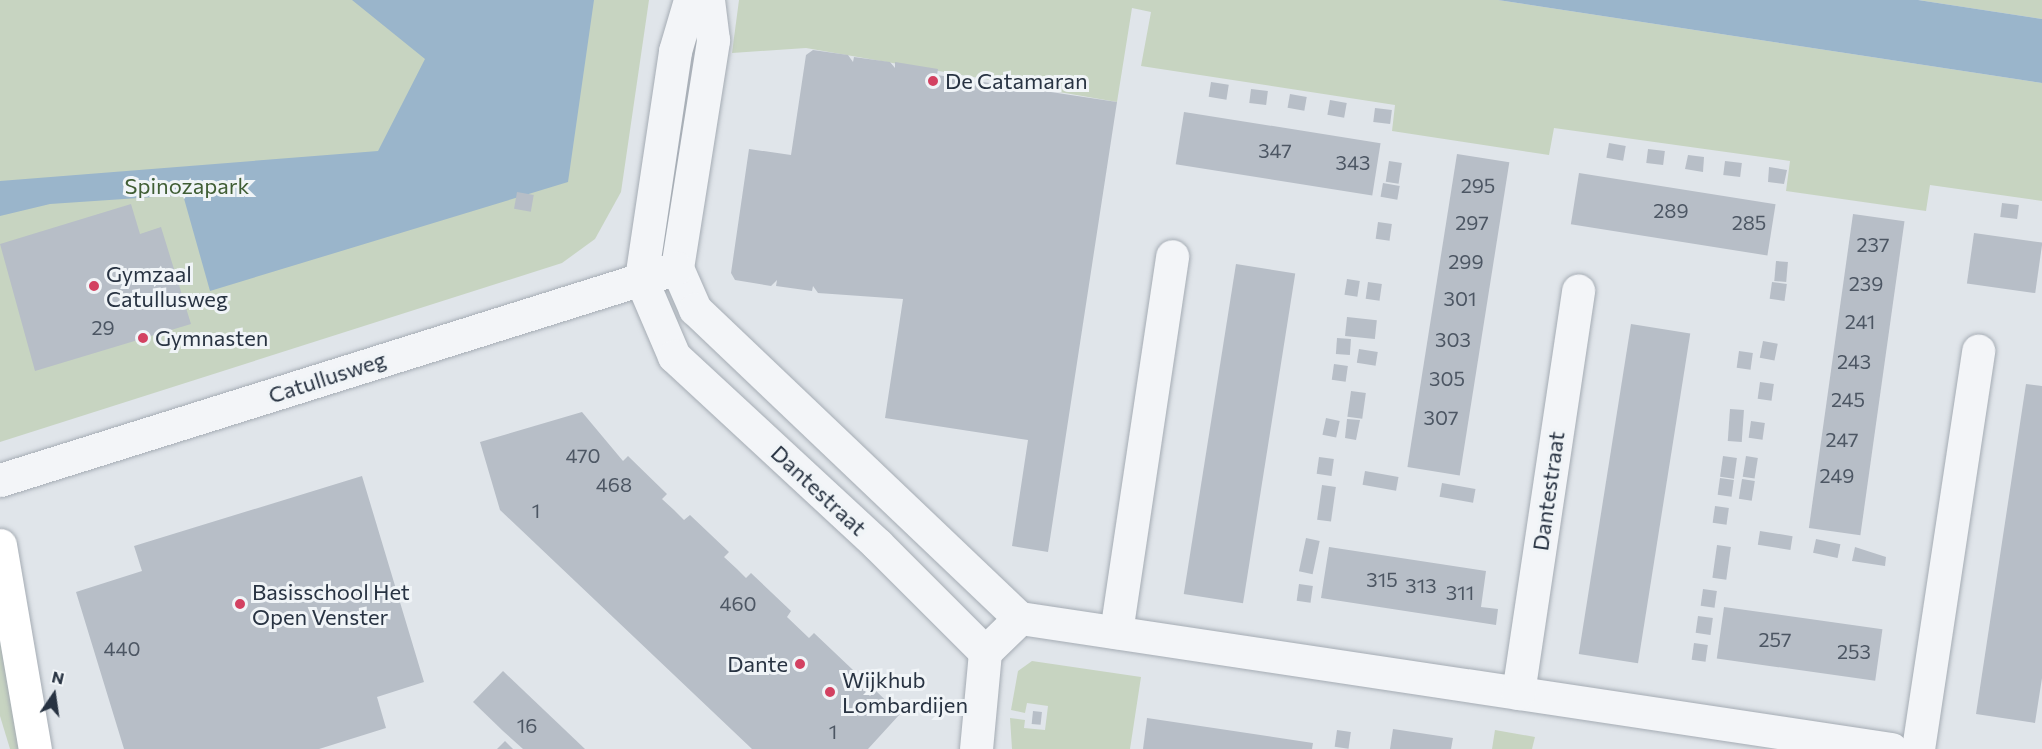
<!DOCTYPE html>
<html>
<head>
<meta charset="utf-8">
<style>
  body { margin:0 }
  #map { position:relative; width:2042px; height:749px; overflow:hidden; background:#e0e5ea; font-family:Commissioner,sans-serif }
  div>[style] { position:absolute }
  .green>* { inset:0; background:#c7d4c1 }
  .water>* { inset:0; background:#9ab5cb }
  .building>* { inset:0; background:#b7bec7; transform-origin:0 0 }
  .roads { filter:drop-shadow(0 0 2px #a5acb4) drop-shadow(0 0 2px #a5acb4) }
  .street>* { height:33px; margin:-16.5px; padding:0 16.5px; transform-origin:16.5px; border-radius:16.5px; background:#f3f5f8 }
  .secondary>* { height:33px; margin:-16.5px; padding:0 16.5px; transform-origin:16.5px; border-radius:16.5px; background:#fff }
  .dots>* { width:16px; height:16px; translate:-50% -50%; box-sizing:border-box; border:3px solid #f0f4f7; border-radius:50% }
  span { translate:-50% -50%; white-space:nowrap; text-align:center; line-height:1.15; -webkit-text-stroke:6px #f0f4f7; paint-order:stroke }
  .number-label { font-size:20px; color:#4c5663 }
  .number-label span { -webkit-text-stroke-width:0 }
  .poi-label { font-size:22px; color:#283342 }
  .left { translate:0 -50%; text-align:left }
  .right { translate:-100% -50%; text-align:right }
  .park-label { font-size:22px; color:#405e35 }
  .street-label { font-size:22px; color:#283342 }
  .north { position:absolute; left:24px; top:665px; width:60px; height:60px; -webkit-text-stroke:4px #f0f4f7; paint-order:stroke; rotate:13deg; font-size:16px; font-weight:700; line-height:24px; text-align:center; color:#283342 }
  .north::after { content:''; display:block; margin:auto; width:21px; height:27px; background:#283342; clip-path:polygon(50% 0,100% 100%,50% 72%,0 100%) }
</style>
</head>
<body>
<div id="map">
  <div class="green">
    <div style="clip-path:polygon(0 0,649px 0,621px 192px,595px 239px,562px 263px,0 442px)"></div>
    <div style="clip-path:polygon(739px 0,1498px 0,2042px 83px,2042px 201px,1930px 185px,1926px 211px,1786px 191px,1790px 161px,1554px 128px,1549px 155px,1392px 131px,1395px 105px,1141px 66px,1151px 12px,1132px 8px,1117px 102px,806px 48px,732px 53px)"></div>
    <div style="clip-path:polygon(1918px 0,2042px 0,2042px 19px)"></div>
    <div style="clip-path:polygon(0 583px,23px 749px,10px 749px,0 716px)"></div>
    <div style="clip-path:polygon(1032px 661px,1141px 677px,1130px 749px,1012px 749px,1010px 718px,1025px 720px,1024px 728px,1045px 730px,1048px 706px,1027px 703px,1025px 713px,1011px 710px,1018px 671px)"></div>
    <div style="clip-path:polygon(1495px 730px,1535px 737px,1532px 749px,1492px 749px)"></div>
  </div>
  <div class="water">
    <div style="clip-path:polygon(352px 0,594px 0,568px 182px,210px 291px,183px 195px,50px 204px,0 216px,0 181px,378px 151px,425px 59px)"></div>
    <div style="clip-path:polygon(1498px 0,1918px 0,2042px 19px,2042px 83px)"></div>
  </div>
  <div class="building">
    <div style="clip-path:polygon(813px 50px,848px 55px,853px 62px,854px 57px,890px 62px,895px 68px,895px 62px,938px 69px,937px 75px,1117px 102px,1048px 552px,1012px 546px,1028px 440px,885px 418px,903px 299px,818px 293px,813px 286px,812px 291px,776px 286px,777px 280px,771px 286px,735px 280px,731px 273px,749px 149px,791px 155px,806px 55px)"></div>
    <div style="left:1211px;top:82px;width:18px;height:15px;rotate:9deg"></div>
    <div style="left:1251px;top:89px;width:17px;height:14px;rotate:7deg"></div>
    <div style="left:1290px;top:94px;width:17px;height:14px;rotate:10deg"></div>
    <div style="left:1330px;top:100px;width:17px;height:15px;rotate:10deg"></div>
    <div style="left:1375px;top:108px;width:17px;height:14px;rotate:7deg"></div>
    <div style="left:1184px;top:112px;width:199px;height:53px;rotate:9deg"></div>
    <div style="left:1609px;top:143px;width:17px;height:15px;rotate:10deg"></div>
    <div style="left:1648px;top:149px;width:17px;height:14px;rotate:7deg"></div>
    <div style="left:1457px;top:154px;width:53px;height:317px;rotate:9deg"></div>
    <div style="clip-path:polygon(1688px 155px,1704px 157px,1703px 172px,1685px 169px)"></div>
    <div style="left:1389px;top:161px;width:13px;height:21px;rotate:9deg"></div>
    <div style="left:1725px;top:161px;width:17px;height:14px;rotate:7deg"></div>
    <div style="clip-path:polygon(1769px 167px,1787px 170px,1784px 184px,1768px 182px)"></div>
    <div style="left:1579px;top:173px;width:199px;height:52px;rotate:9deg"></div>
    <div style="left:1383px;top:183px;width:17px;height:14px;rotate:10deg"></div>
    <div style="left:517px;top:192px;width:17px;height:17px;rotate:10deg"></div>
    <div style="left:2002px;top:203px;width:17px;height:14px;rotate:7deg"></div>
    <div style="clip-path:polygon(131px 204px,140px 234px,161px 227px,191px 324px,35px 371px,0 244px)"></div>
    <div style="left:1853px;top:214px;width:52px;height:317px;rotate:8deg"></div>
    <div style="left:1378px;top:222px;width:14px;height:17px;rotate:8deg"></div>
    <div style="left:1974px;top:233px;width:69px;height:51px;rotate:8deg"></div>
    <div style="left:1776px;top:261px;width:12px;height:20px;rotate:5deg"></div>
    <div style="left:1236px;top:264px;width:60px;height:334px;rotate:9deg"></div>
    <div style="left:1347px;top:279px;width:13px;height:16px;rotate:9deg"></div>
    <div style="left:1368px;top:282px;width:14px;height:17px;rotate:8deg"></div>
    <div style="left:1772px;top:282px;width:15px;height:17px;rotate:8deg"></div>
    <div style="left:1347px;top:317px;width:30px;height:19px;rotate:6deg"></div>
    <div style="left:1631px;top:324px;width:60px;height:334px;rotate:9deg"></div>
    <div style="left:1337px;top:338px;width:14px;height:16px;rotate:4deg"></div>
    <div style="left:1763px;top:341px;width:15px;height:17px;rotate:11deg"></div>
    <div style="left:1359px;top:349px;width:19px;height:14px;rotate:9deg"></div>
    <div style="left:1739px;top:351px;width:14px;height:17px;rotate:8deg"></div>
    <div style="left:1334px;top:364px;width:14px;height:16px;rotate:8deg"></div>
    <div style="left:1760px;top:382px;width:14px;height:17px;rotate:8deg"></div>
    <div style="clip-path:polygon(2026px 384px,2042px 386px,2042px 678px,2035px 723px,1976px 714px)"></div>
    <div style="left:1351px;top:391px;width:15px;height:26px;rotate:8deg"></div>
    <div style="left:1730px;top:409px;width:14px;height:32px;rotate:4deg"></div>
    <div style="clip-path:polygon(582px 412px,623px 461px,628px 456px,667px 494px,662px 499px,674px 510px,684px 520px,690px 515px,729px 552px,724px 557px,737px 569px,746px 578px,751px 573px,791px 611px,787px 617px,809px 638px,814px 633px,853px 670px,848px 675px,870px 696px,876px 691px,900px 714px,868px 749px,752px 749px,500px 510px,480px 442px)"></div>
    <div style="left:1326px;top:418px;width:14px;height:17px;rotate:12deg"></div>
    <div style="clip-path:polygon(1347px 419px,1360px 420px,1356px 440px,1345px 438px)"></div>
    <div style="left:1751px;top:421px;width:14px;height:17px;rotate:8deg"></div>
    <div style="left:1723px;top:456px;width:14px;height:21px;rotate:8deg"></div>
    <div style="left:1746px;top:456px;width:12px;height:21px;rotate:9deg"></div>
    <div style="left:1319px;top:457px;width:15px;height:17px;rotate:8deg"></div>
    <div style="left:1365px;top:471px;width:34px;height:14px;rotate:10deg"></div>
    <div style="clip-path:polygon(362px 476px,424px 682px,377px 697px,386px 728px,319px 749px,124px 749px,76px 592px,142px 571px,134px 546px)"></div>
    <div style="left:1720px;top:478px;width:14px;height:17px;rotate:8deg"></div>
    <div style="left:1742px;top:479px;width:13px;height:20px;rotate:9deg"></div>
    <div style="left:1442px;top:483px;width:34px;height:14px;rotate:10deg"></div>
    <div style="left:1322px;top:485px;width:14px;height:35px;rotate:8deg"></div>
    <div style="left:1715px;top:506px;width:14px;height:17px;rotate:8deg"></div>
    <div style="left:1760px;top:531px;width:33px;height:14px;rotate:9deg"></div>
    <div style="left:1306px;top:538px;width:14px;height:34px;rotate:12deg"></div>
    <div style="left:1816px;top:539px;width:25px;height:14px;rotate:12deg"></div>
    <div style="left:1717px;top:545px;width:14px;height:33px;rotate:8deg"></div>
    <div style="clip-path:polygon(1329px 547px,1486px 571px,1481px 607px,1498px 609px,1496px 625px,1321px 598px)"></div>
    <div style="clip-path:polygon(1855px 547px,1886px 557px,1885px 566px,1852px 561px)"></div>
    <div style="left:1299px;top:584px;width:14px;height:17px;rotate:8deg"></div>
    <div style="left:1703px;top:589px;width:14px;height:17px;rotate:8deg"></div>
    <div style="left:1724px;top:607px;width:160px;height:52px;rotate:8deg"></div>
    <div style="left:1698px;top:616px;width:15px;height:17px;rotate:8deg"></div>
    <div style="left:1694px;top:643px;width:14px;height:17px;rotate:8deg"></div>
    <div style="clip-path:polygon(503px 671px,564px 729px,585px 749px,523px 749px,503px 731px,473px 702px)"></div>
    <div style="left:1033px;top:711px;width:9px;height:13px;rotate:6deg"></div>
    <div style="clip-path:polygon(1147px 718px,1313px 743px,1312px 749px,1143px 749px)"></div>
    <div style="clip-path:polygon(1393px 729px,1453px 738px,1451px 749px,1390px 749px)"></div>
    <div style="left:1337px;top:730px;width:14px;height:17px;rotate:8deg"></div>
    <div style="clip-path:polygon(505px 741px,513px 749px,497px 749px)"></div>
  </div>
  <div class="roads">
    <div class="street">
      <div style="left:677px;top:268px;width:45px;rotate:66.3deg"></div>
      <div style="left:695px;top:309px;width:448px;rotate:43.6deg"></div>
      <div style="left:677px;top:268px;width:231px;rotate:-81deg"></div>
      <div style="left:713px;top:40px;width:40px;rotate:-97.1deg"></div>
      <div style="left:641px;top:279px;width:84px;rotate:66.8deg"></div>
      <div style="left:674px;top:356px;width:277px;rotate:42.8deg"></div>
      <div style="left:877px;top:544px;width:153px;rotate:45deg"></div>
      <div style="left:641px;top:279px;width:231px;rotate:-81.5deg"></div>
      <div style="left:675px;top:51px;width:53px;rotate:-73.6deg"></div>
      <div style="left:0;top:480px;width:709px;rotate:-17.39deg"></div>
      <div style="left:1116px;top:632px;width:380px;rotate:-81.5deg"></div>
      <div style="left:985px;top:652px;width:49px;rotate:-44.2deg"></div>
      <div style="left:1020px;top:618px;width:881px;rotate:8.55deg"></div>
      <div style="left:1518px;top:693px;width:407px;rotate:-81.5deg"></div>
      <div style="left:976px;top:749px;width:97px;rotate:-84.7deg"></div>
      <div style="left:1918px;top:749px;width:403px;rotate:-81.4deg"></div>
    </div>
    <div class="secondary">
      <div style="left:0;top:545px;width:207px;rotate:80.3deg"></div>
    </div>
  </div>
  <div class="dots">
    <div style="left:933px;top:81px;background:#d34161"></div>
    <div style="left:94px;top:286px;background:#d34161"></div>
    <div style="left:143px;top:338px;background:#d34161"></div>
    <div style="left:240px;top:604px;background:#d34161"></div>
    <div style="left:800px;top:664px;background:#d34161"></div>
    <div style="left:830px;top:692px;background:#d34161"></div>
  </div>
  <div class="number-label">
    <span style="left:1275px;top:150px">347</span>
    <span style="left:1353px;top:162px">343</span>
    <span style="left:1478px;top:185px">295</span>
    <span style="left:1671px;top:210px">289</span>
    <span style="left:1472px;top:222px">297</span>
    <span style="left:1749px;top:222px">285</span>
    <span style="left:1873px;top:244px">237</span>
    <span style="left:1466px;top:261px">299</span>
    <span style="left:1866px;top:283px">239</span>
    <span style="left:1460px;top:298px">301</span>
    <span style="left:1860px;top:321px">241</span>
    <span style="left:103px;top:327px">29</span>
    <span style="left:1453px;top:339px">303</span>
    <span style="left:1854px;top:361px">243</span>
    <span style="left:1447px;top:378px">305</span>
    <span style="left:1848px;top:399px">245</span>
    <span style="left:1441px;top:417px">307</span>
    <span style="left:1842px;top:439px">247</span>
    <span style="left:583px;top:455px">470</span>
    <span style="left:1837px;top:475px">249</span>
    <span style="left:614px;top:484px">468</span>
    <span style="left:536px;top:510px">1</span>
    <span style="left:1382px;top:579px">315</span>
    <span style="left:1421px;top:585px">313</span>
    <span style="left:1460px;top:592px">311</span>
    <span style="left:738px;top:603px">460</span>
    <span style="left:1775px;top:639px">257</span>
    <span style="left:122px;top:648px">440</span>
    <span style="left:1854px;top:651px">253</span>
    <span style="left:527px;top:725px">16</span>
    <span style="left:833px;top:731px">1</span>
  </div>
  <div class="poi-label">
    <span class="left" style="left:945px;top:81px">De Catamaran</span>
    <span class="left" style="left:106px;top:286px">Gymzaal<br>Catullusweg</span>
    <span class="left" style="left:155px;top:338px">Gymnasten</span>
    <span class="left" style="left:252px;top:604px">Basisschool Het<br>Open Venster</span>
    <span class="right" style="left:788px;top:664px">Dante</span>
    <span class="left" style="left:842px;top:692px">Wijkhub<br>Lombardijen</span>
  </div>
  <div class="park-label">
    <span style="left:187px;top:186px">Spinozapark</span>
  </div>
  <div class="street-label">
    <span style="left:327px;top:377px;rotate:-18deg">Catullusweg</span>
    <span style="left:819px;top:490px;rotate:43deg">Dantestraat</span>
    <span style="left:1548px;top:491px;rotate:-82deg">Dantestraat</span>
  </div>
  <div class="north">N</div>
</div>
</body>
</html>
